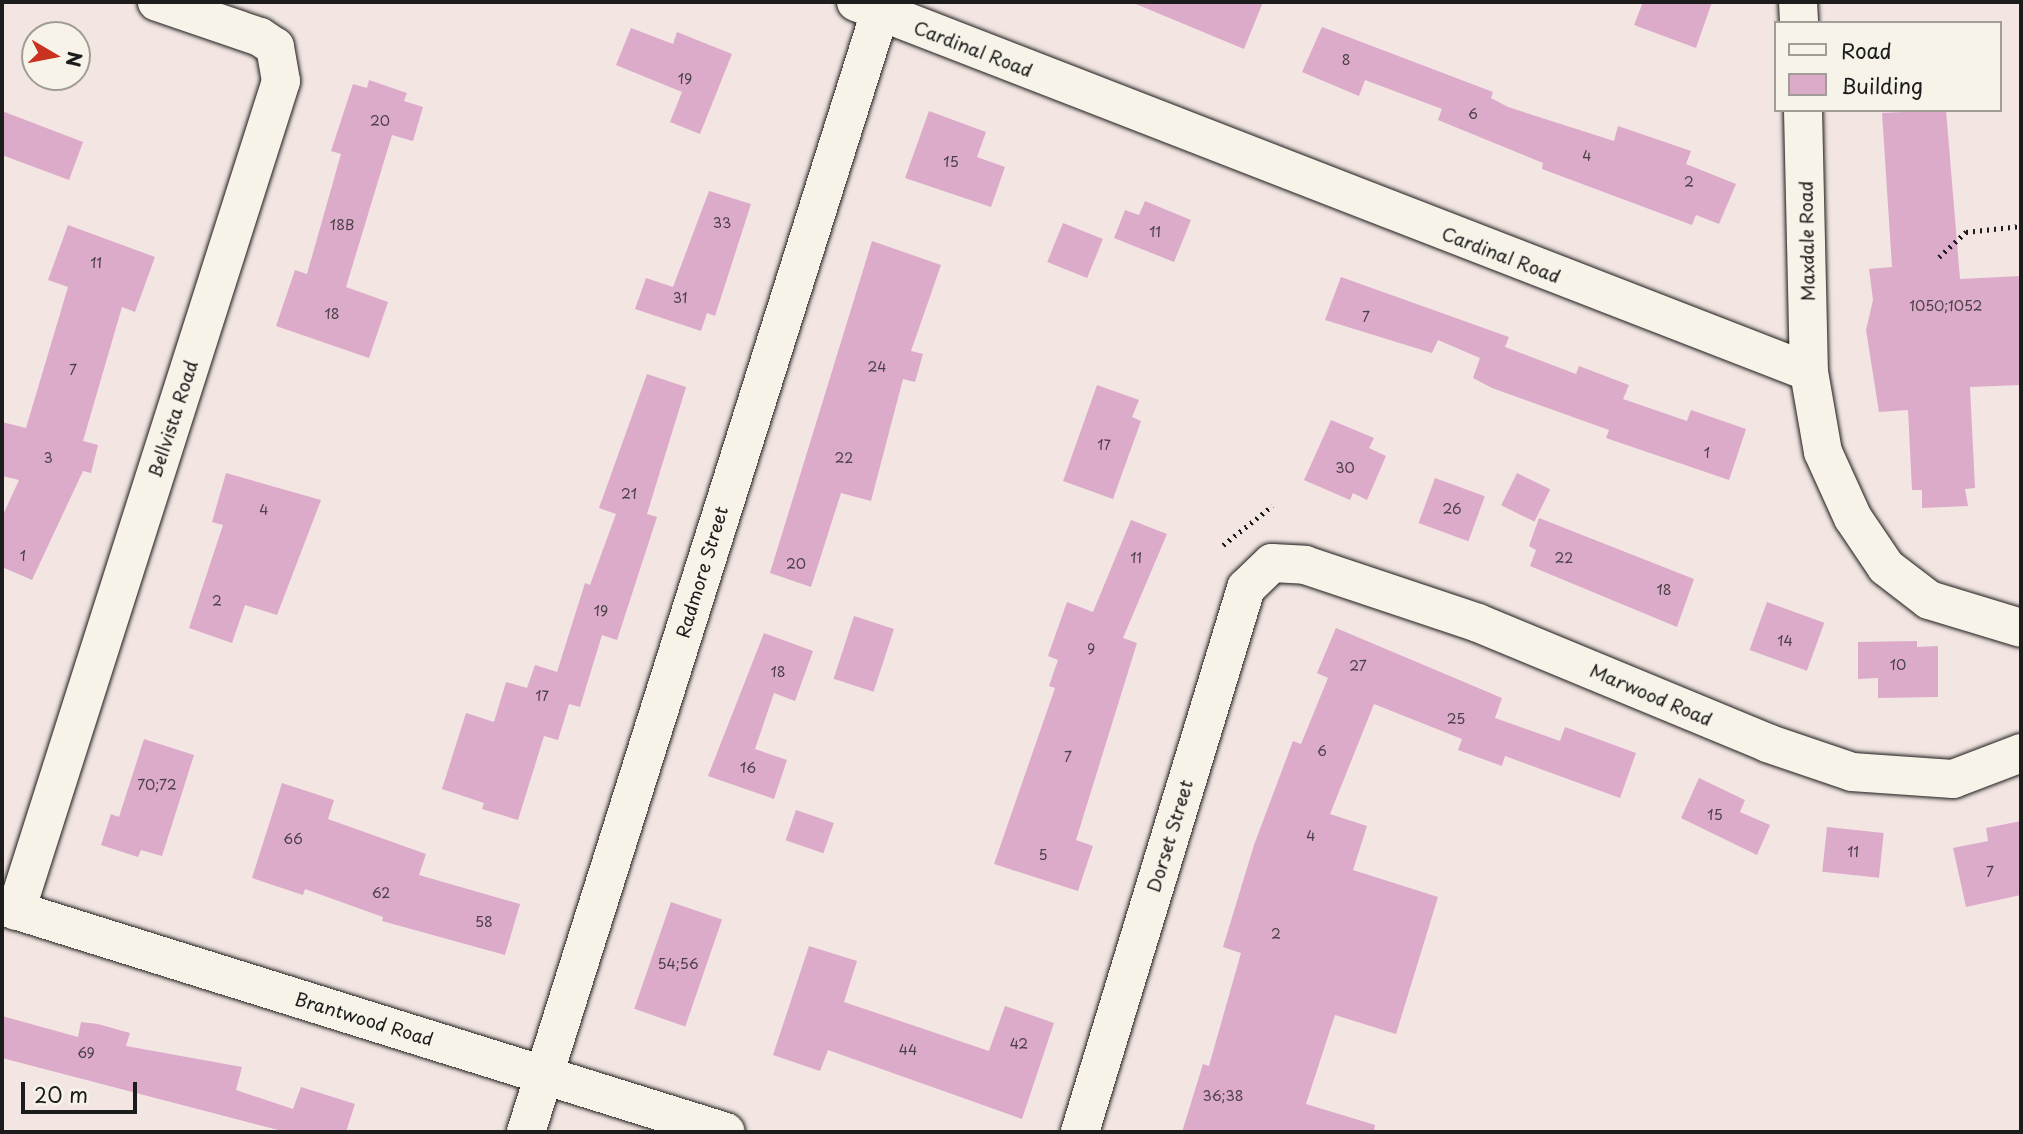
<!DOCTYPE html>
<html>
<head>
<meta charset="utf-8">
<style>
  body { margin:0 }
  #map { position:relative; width:2023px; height:1134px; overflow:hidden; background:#f2e5e2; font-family:"Playpen Sans",sans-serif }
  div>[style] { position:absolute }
  .building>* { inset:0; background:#dcabca; transform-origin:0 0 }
  .path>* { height:4.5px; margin-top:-2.25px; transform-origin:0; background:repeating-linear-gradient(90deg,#1c1c1c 0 2px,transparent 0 7px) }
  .roads { filter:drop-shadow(0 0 2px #1c1c1c) drop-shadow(0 0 2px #1c1c1c) }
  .street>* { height:38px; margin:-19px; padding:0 19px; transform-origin:19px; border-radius:19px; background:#f7f3e8 }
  span { translate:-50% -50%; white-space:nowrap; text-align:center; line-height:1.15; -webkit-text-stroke:5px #f7f3e8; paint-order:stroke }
  .number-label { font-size:14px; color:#4c4048 }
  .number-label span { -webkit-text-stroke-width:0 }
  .street-label { font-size:18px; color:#1c1c1c }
  .frame { position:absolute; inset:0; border:4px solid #1c1c1c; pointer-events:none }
  .legend { position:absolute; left:1774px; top:21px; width:228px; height:91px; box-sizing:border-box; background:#f7f3e8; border:2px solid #9f9d96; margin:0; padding:9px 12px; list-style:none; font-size:21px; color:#1c1c1c }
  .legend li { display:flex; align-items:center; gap:14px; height:35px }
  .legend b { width:35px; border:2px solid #9f9d96 }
  .north { position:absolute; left:21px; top:21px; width:70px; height:70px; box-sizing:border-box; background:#f7f3e8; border:2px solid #9f9d96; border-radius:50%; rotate:100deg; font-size:19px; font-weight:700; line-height:28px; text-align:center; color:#1c1c1c }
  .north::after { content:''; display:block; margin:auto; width:24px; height:32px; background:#c8321e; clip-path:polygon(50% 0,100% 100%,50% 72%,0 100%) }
  .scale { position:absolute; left:21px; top:1082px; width:116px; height:32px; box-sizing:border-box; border:4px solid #1c1c1c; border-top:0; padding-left:9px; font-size:21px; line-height:24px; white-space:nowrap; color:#1c1c1c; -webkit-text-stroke:5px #f7f3e8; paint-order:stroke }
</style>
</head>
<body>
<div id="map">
  <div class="building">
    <div style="clip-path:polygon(1131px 2px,1263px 2px,1244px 49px)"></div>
    <div style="clip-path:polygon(1643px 2px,1712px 2px,1696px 48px,1634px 25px)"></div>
    <div style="clip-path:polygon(1322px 27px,1493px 92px,1491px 98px,1508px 107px,1614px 141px,1618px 126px,1691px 151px,1686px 164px,1736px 184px,1719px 224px,1696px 215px,1692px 225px,1542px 169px,1543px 163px,1438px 120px,1442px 109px,1365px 80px,1359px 96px,1302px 72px)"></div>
    <div style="clip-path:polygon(631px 28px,673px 44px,677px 32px,732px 54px,700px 134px,670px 122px,682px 92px,616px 65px)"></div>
    <div style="clip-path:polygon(369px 80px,407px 93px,404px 101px,423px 107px,413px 141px,392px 135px,346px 287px,388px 302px,369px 358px,276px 326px,295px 270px,307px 274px,341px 154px,331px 151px,353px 84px,367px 88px)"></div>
    <div style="clip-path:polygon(1946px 110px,1960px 279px,2021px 276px,2021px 385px,1970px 387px,1975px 488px,1965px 489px,1968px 506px,1922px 508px,1922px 490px,1912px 490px,1908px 410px,1879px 412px,1866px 330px,1873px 300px,1869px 269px,1892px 267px,1882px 113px)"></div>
    <div style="clip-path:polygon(2px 111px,83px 142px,69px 180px,2px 155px)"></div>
    <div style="clip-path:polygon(929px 111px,986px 132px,977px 157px,1005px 167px,991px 207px,905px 178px)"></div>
    <div style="clip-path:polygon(709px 191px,751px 204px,715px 316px,707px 313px,701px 331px,635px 309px,646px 278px,673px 287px)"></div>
    <div style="clip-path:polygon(1145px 201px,1191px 220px,1174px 262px,1114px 238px,1125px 210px,1139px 215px)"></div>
    <div style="left:1063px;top:223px;width:43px;height:42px;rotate:22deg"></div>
    <div style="clip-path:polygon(68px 225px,155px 257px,135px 312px,122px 307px,83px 441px,98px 445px,91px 473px,83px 471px,32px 580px,2px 567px,2px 517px,19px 480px,2px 476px,2px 422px,26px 428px,68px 287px,48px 280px)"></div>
    <div style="clip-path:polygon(872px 241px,941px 265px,911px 351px,923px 354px,915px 382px,903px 379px,871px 501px,841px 493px,811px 587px,770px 573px)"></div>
    <div style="clip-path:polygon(1341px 277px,1509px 337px,1505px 347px,1576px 374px,1579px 366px,1629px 385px,1623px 399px,1687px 421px,1691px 410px,1746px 429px,1729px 480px,1606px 438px,1609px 430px,1492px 388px,1473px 378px,1480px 358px,1438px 340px,1432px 353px,1325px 320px)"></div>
    <div style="clip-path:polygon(647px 374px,686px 387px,647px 514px,657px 517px,617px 640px,602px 635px,580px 707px,569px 704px,558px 740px,544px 736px,518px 820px,482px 809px,484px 803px,442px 789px,466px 713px,494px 722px,506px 682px,527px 688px,535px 665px,557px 672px,585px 583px,590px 585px,616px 514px,599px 508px)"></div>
    <div style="clip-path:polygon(1097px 385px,1139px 400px,1132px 417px,1141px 421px,1113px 499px,1063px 481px)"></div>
    <div style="clip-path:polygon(1331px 420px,1374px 438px,1369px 448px,1386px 456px,1367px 500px,1353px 493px,1350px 500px,1304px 480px)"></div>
    <div style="clip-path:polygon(226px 473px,321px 500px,277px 615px,245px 605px,232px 643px,189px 628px,223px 525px,212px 522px)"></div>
    <div style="left:1517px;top:473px;width:37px;height:36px;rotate:26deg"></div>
    <div style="left:1435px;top:478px;width:53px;height:48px;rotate:20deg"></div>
    <div style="clip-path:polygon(1539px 518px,1694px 579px,1677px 627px,1530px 566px,1536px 550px,1529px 546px)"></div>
    <div style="clip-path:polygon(1131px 520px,1167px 534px,1123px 638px,1137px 643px,1076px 840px,1093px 846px,1078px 891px,994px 864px,1055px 688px,1049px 686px,1058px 660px,1048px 656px,1067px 602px,1093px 612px)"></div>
    <div style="left:1767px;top:602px;width:61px;height:51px;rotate:20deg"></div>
    <div style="left:854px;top:616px;width:42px;height:66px;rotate:18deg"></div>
    <div style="clip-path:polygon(1336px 628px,1502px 698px,1495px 718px,1560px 741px,1565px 727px,1636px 753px,1620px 798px,1505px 756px,1502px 766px,1458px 750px,1462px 739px,1374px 704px,1330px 814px,1367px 826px,1353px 870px,1438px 897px,1396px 1034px,1335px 1015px,1306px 1104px,1375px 1125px,1374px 1132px,1182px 1132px,1203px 1064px,1209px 1066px,1241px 953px,1223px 947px,1254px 845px,1293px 741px,1301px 744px,1328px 678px,1317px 673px)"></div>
    <div style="clip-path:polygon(764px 633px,813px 651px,795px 701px,774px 693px,755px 749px,787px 760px,774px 799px,708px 776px)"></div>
    <div style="clip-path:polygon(1917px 641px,1917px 647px,1938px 646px,1938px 697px,1878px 698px,1878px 678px,1858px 679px,1858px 642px)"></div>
    <div style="clip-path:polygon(144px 739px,194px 755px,162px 856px,141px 850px,138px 857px,101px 845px,111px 814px,119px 817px)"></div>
    <div style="clip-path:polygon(1699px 778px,1745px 800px,1740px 812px,1770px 825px,1757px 855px,1681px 818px)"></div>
    <div style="clip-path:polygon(282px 783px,334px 800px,328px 819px,426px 854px,419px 875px,520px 904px,505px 955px,382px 921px,383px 917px,305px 889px,303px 895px,252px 878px)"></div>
    <div style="left:796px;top:810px;width:40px;height:32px;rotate:19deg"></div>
    <div style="clip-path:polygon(2021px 821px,2021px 895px,1966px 907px,1953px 848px,1988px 841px,1986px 828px)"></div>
    <div style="left:1827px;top:827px;width:57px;height:45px;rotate:6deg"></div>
    <div style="left:671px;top:902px;width:54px;height:113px;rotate:19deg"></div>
    <div style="clip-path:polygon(809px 946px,857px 961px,844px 1002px,989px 1051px,1005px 1006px,1054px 1023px,1022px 1119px,828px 1050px,820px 1071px,773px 1055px)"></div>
    <div style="clip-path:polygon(2px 1016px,78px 1037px,81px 1022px,98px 1024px,130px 1033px,126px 1046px,242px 1067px,236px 1090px,293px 1109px,301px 1087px,355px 1104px,346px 1132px,286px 1132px,2px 1058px)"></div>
  </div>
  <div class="path">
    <div style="left:1939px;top:257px;width:37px;rotate:-43deg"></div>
    <div style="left:1966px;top:232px;width:55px;rotate:-6.2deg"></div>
    <div style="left:1223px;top:545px;width:63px;rotate:-38.5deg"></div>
  </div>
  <div class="roads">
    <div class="street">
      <div style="left:856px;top:2px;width:1022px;rotate:21.22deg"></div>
      <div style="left:1809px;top:372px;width:81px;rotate:80.1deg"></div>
      <div style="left:1823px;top:452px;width:72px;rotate:65.6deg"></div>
      <div style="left:1853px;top:518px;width:59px;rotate:56deg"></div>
      <div style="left:1886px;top:567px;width:54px;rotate:37.5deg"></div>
      <div style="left:1929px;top:600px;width:96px;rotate:16.9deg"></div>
      <div style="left:1798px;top:2px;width:21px;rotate:87deg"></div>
      <div style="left:1803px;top:110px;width:262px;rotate:88.7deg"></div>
      <div style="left:2px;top:906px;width:758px;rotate:17.34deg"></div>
      <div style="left:16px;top:911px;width:871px;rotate:-72.29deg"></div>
      <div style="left:281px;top:81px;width:35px;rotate:-100deg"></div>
      <div style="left:275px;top:47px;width:18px;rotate:-146deg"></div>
      <div style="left:260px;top:37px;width:109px;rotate:-161.2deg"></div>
      <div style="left:526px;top:1132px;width:1175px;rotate:-72.46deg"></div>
      <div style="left:1080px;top:1132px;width:569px;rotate:-73.03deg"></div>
      <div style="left:1246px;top:588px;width:36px;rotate:-44deg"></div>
      <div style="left:1272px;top:563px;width:33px;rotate:3deg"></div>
      <div style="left:1305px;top:565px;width:182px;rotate:18.5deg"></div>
      <div style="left:1478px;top:623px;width:313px;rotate:22.5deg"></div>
      <div style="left:1767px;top:743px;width:90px;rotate:18.8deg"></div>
      <div style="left:1852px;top:772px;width:101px;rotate:4deg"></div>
      <div style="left:1953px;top:779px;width:73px;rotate:-20.9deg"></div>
    </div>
  </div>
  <div class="number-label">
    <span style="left:1346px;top:60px">8</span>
    <span style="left:685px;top:79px">19</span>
    <span style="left:1473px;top:114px">6</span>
    <span style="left:380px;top:121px">20</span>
    <span style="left:1587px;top:156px">4</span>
    <span style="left:951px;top:162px">15</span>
    <span style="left:1689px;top:182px">2</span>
    <span style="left:722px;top:223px">33</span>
    <span style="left:342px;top:225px">18B</span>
    <span style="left:1155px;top:232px">11</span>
    <span style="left:96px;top:263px">11</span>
    <span style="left:680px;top:298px">31</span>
    <span style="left:1946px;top:306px">1050;1052</span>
    <span style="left:332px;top:314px">18</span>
    <span style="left:1366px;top:317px">7</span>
    <span style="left:877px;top:367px">24</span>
    <span style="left:73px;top:370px">7</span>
    <span style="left:1104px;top:445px">17</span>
    <span style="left:1707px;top:453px">1</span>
    <span style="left:48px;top:458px">3</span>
    <span style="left:844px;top:458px">22</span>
    <span style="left:1345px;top:468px">30</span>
    <span style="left:629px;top:494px">21</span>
    <span style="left:1452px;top:509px">26</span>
    <span style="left:264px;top:510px">4</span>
    <span style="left:23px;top:556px">1</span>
    <span style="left:1136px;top:558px">11</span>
    <span style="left:1564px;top:558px">22</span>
    <span style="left:796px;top:564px">20</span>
    <span style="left:1664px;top:590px">18</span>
    <span style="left:217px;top:601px">2</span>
    <span style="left:601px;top:611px">19</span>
    <span style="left:1785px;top:641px">14</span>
    <span style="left:1091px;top:649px">9</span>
    <span style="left:1898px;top:665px">10</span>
    <span style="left:1358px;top:666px">27</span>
    <span style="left:778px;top:672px">18</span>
    <span style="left:542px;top:696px">17</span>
    <span style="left:1456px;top:719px">25</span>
    <span style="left:1322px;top:751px">6</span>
    <span style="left:1068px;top:757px">7</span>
    <span style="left:748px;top:768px">16</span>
    <span style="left:157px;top:785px">70;72</span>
    <span style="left:1715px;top:815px">15</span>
    <span style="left:1311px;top:836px">4</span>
    <span style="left:293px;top:839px">66</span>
    <span style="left:1853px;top:852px">11</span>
    <span style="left:1043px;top:855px">5</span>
    <span style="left:1990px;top:872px">7</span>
    <span style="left:381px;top:893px">62</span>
    <span style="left:484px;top:922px">58</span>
    <span style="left:1276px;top:934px">2</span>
    <span style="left:678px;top:964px">54;56</span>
    <span style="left:1019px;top:1044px">42</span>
    <span style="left:908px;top:1050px">44</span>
    <span style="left:86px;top:1053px">69</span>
    <span style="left:1223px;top:1096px">36;38</span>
  </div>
  <div class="street-label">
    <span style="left:973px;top:49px;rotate:21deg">Cardinal Road</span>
    <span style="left:1807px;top:241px;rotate:-91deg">Maxdale Road</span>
    <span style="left:1501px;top:255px;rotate:21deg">Cardinal Road</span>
    <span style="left:173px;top:419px;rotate:-72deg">Bellvista Road</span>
    <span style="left:702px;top:572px;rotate:-73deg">Radmore Street</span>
    <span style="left:1651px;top:695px;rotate:23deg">Marwood Road</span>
    <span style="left:1170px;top:836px;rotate:-73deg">Dorset Street</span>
    <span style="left:364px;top:1019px;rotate:17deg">Brantwood Road</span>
  </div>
  <div class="frame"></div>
  <ul class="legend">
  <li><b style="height:9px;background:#f7f3e8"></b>Road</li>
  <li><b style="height:19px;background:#dcabca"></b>Building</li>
  </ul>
  <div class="north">N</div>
  <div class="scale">20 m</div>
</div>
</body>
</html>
